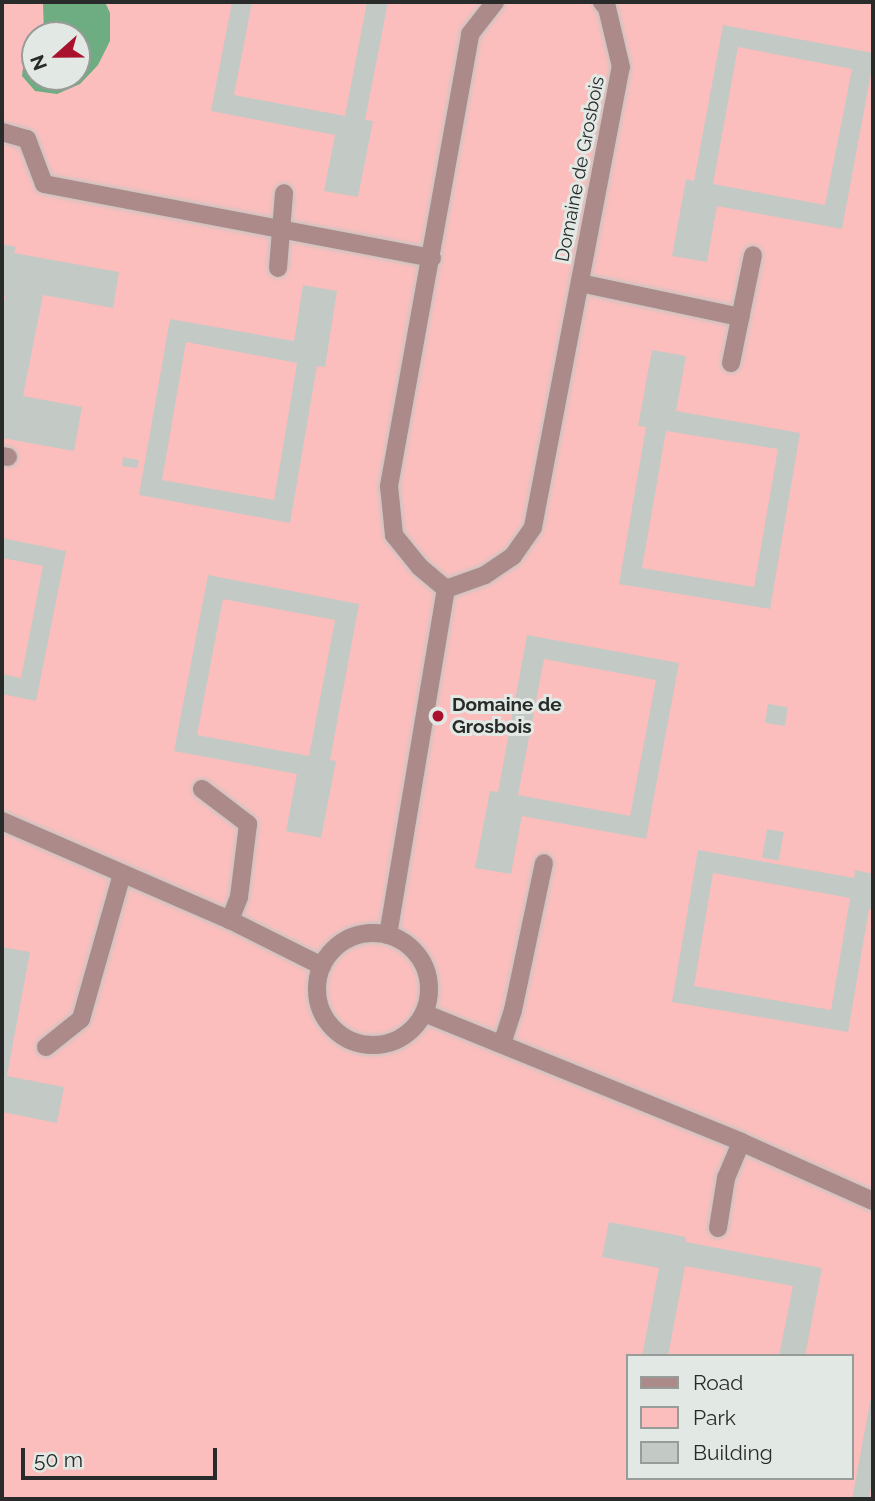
<!DOCTYPE html>
<html>
<head>
<meta charset="utf-8">
<style>
  body { margin:0 }
  #map { position:relative; width:875px; height:1501px; overflow:hidden; background:#e2e8e4; font-family:Raleway,sans-serif }
  div>[style] { position:absolute }
  .green>* { inset:0; background:#fbbebd }
  .water>* { inset:0; background:#6eac81 }
  .building>* { inset:0; background:#c3c9c4; transform-origin:0 0 }
  .roads { filter:drop-shadow(0 0 2px #c1c6c2) drop-shadow(0 0 2px #c1c6c2) }
  .minor>* { height:18px; margin:-9px; padding:0 9px; transform-origin:9px; border-radius:9px; background:#ab8a89 }
  .minor>.ring { margin:-9px; padding:0; box-sizing:content-box; background:none; border:18px solid #ab8a89; border-radius:50% }
  .dots>* { width:19px; height:19px; translate:-50% -50%; box-sizing:border-box; border:4px solid #e2e8e4; border-radius:50% }
  span { translate:-50% -50%; white-space:nowrap; text-align:center; line-height:1.15; -webkit-text-stroke:6px #e2e8e4; paint-order:stroke }
  .street-label { font-size:19px; color:#282b29 }
  .poi-label { font-size:19px; color:#282b29; font-weight:700 }
  .left { translate:0 -50%; text-align:left }
  .frame { position:absolute; inset:0; border:4px solid #282b29; pointer-events:none }
  .legend { position:absolute; left:626px; top:1354px; width:228px; height:126px; box-sizing:border-box; background:#e2e8e4; border:2px solid #989c99; margin:0; padding:9px 12px; list-style:none; font-size:21px; color:#282b29 }
  .legend li { display:flex; align-items:center; gap:14px; height:35px }
  .legend b { width:35px; border:2px solid #989c99 }
  .north { position:absolute; left:21px; top:21px; width:70px; height:70px; box-sizing:border-box; background:#e2e8e4; border:2px solid #989c99; border-radius:50%; rotate:249deg; font-size:19px; font-weight:700; line-height:28px; text-align:center; color:#282b29 }
  .north::after { content:''; display:block; margin:auto; width:24px; height:32px; background:#a9112d; clip-path:polygon(50% 0,100% 100%,50% 72%,0 100%) }
  .scale { position:absolute; left:21px; top:1448px; width:196px; height:32px; box-sizing:border-box; border:4px solid #282b29; border-top:0; padding-left:9px; font-size:21px; line-height:24px; white-space:nowrap; color:#282b29; -webkit-text-stroke:5px #e2e8e4; paint-order:stroke }
</style>
</head>
<body>
<div id="map">
  <div class="green">
    <div style="clip-path:polygon(evenodd,2px 2px,873px 2px,873px 1499px,2px 1499px,2px 2px,35px 35px,77px 35px,77px 77px,35px 77px,35px 35px,2px 2px,628px 1356px,852px 1356px,852px 1478px,628px 1478px,628px 1356px)"></div>
  </div>
  <div class="water">
    <div style="clip-path:polygon(43px 2px,105px 2px,110px 13px,110px 41px,98px 65px,80px 84px,57px 94px,35px 91px,22px 76px,23px 68px,35px 54px,35px 77px,77px 77px,77px 35px,44px 35px)"></div>
  </div>
  <div class="building">
    <div style="clip-path:polygon(232px 2px,252px 2px,234px 95px,345px 116px,367px 2px,388px 2px,365px 120px,373px 121px,358px 197px,324px 191px,335px 135px,211px 111px)"></div>
    <div style="clip-path:polygon(evenodd,723px 25px,873px 53px,873px 62px,842px 229px,717px 206px,707px 262px,672px 256px,686px 179px,694px 181px,723px 25px,738px 47px,852px 69px,825px 205px,713px 184px,738px 47px)"></div>
    <div style="clip-path:polygon(2px 244px,16px 247px,14px 253px,119px 272px,113px 308px,43px 295px,23px 396px,82px 407px,74px 451px,2px 438px,2px 315px,5px 296px,2px 295px)"></div>
    <div style="clip-path:polygon(evenodd,303px 285px,337px 291px,325px 367px,317px 366px,290px 523px,139px 495px,170px 319px,294px 341px,303px 285px,186px 342px,297px 363px,274px 500px,162px 480px,186px 342px)"></div>
    <div style="clip-path:polygon(evenodd,652px 350px,686px 356px,676px 411px,800px 433px,770px 609px,619px 584px,646px 427px,638px 426px,652px 350px,666px 431px,778px 449px,754px 587px,642px 568px,666px 431px)"></div>
    <div style="clip-path:polygon(123px 457px,139px 460px,137px 468px,122px 466px)"></div>
    <div style="clip-path:polygon(2px 538px,66px 551px,36px 701px,2px 694px,2px 674px,21px 678px,43px 566px,2px 558px)"></div>
    <div style="clip-path:polygon(evenodd,208px 575px,359px 604px,330px 760px,336px 761px,321px 838px,286px 831px,297px 774px,174px 751px,208px 575px,223px 599px,335px 620px,309px 756px,197px 735px,223px 599px)"></div>
    <div style="clip-path:polygon(evenodd,527px 635px,679px 663px,646px 839px,522px 816px,511px 874px,475px 868px,490px 791px,498px 792px,527px 635px,544px 659px,656px 680px,630px 816px,518px 795px,544px 659px)"></div>
    <div style="left:768px;top:704px;width:20px;height:19px;rotate:9deg"></div>
    <div style="left:767px;top:829px;width:17px;height:29px;rotate:10deg"></div>
    <div style="clip-path:polygon(evenodd,698px 850px,854px 878px,855px 870px,873px 874px,873px 909px,869px 909px,848px 1032px,672px 1002px,698px 850px,713px 873px,850px 898px,831px 1010px,694px 986px,713px 873px)"></div>
    <div style="clip-path:polygon(2px 947px,30px 952px,7px 1076px,64px 1087px,57px 1123px,2px 1112px)"></div>
    <div style="clip-path:polygon(609px 1222px,686px 1237px,686px 1242px,822px 1268px,805px 1356px,779px 1356px,793px 1286px,685px 1266px,668px 1356px,642px 1356px,659px 1268px,602px 1257px)"></div>
    <div style="clip-path:polygon(872px 1392px,873px 1477px,869px 1499px,852px 1499px)"></div>
  </div>
  <div class="roads">
    <div class="minor">
      <div style="left:2px;top:132px;width:26px;rotate:16deg"></div>
      <div style="left:27px;top:139px;width:48px;rotate:69.3deg"></div>
      <div style="left:44px;top:184px;width:395px;rotate:10.8deg"></div>
      <div style="left:278px;top:268px;width:75px;rotate:-85.4deg"></div>
      <div style="left:580px;top:283px;width:164px;rotate:12deg"></div>
      <div style="left:731px;top:363px;width:110px;rotate:-78.5deg"></div>
      <div style="left:2px;top:456px;width:6px;rotate:9deg"></div>
      <div style="left:446px;top:589px;width:41px;rotate:-19.7deg"></div>
      <div style="left:485px;top:575px;width:34px;rotate:-34deg"></div>
      <div style="left:513px;top:556px;width:35px;rotate:-55deg"></div>
      <div style="left:533px;top:527px;width:468px;rotate:-79.2deg"></div>
      <div style="left:621px;top:67px;width:61px;rotate:-103.3deg"></div>
      <div style="left:607px;top:8px;width:8px;rotate:-130deg"></div>
      <div style="left:446px;top:589px;width:35px;rotate:-140deg"></div>
      <div style="left:419px;top:566px;width:40px;rotate:-129deg"></div>
      <div style="left:394px;top:535px;width:49px;rotate:-95.8deg"></div>
      <div style="left:389px;top:486px;width:459px;rotate:-79.8deg"></div>
      <div style="left:470px;top:34px;width:41px;rotate:-52deg"></div>
      <div style="left:202px;top:789px;width:58px;rotate:37.3deg"></div>
      <div style="left:248px;top:824px;width:74px;rotate:97deg"></div>
      <div style="left:239px;top:897px;width:25px;rotate:111deg"></div>
      <div style="left:2px;top:821px;width:249px;rotate:23.5deg"></div>
      <div style="left:230px;top:920px;width:103px;rotate:26.6deg"></div>
      <div class="ring" style="left:317px;top:933px;width:94px;height:94px"></div>
      <div style="left:388px;top:935px;width:351px;rotate:-80.5deg"></div>
      <div style="left:424px;top:1013px;width:342px;rotate:22.1deg"></div>
      <div style="left:741px;top:1142px;width:145px;rotate:24.1deg"></div>
      <div style="left:502px;top:1044px;width:36px;rotate:-72deg"></div>
      <div style="left:513px;top:1010px;width:150px;rotate:-78.1deg"></div>
      <div style="left:46px;top:1047px;width:45px;rotate:-38.7deg"></div>
      <div style="left:81px;top:1019px;width:151px;rotate:-74.2deg"></div>
      <div style="left:718px;top:1228px;width:51px;rotate:-80.9deg"></div>
      <div style="left:726px;top:1178px;width:39px;rotate:-67deg"></div>
    </div>
  </div>
  <div class="dots">
    <div style="left:438px;top:716px;background:#a9112d"></div>
  </div>
  <div class="street-label">
    <span style="left:580px;top:169px;rotate:-79deg">Domaine de Grosbois</span>
  </div>
  <div class="poi-label">
    <span class="left" style="left:452px;top:716px">Domaine de<br>Grosbois</span>
  </div>
  <div class="frame"></div>
  <ul class="legend">
  <li><b style="height:9px;background:#ab8a89"></b>Road</li>
  <li><b style="height:19px;background:#fbbebd"></b>Park</li>
  <li><b style="height:19px;background:#c3c9c4"></b>Building</li>
  </ul>
  <div class="north">N</div>
  <div class="scale">50 m</div>
</div>
</body>
</html>
